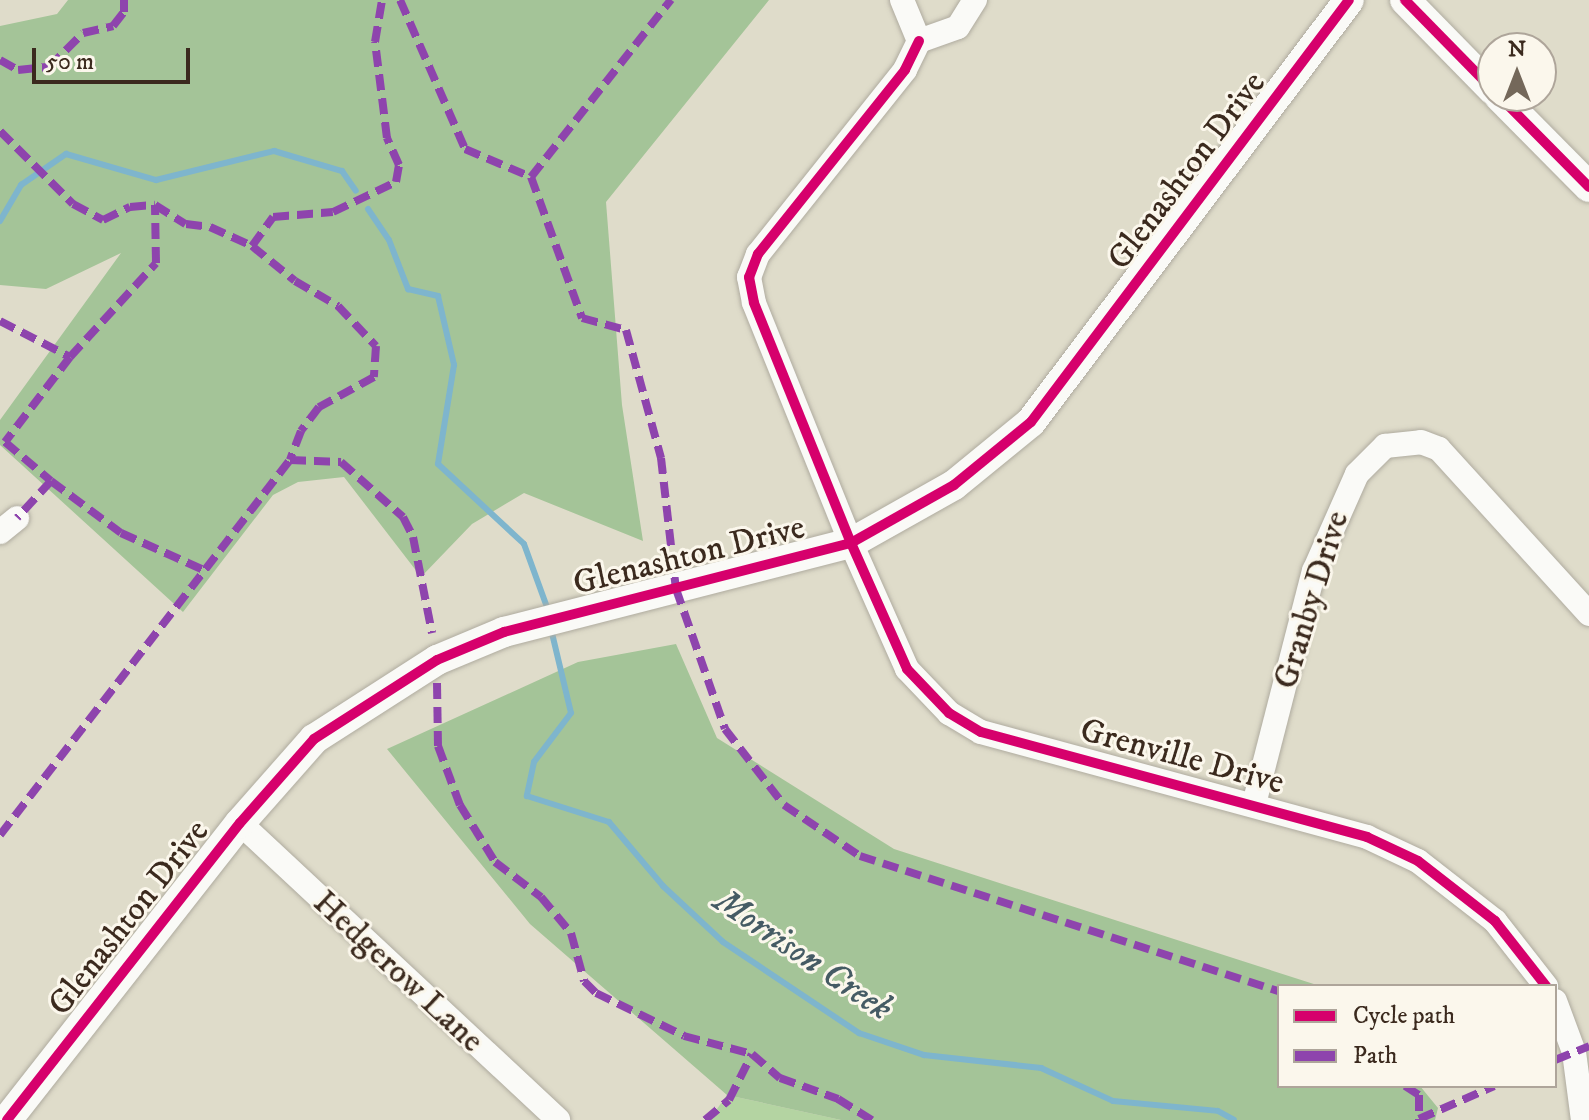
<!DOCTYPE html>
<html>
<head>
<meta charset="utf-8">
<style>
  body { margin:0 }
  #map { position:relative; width:1589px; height:1120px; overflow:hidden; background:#dfdcca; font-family:"IM FELL DW Pica",serif }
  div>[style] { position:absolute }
  .green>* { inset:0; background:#b4d4a2 }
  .forest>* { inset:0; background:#a4c498 }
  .stream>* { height:6px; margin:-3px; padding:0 3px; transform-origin:3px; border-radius:3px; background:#7eb5cd }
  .roads { filter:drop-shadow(0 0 2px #afab9f) drop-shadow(0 0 2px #afab9f) }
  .minor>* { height:24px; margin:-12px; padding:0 12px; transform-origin:12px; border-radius:12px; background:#fafaf7 }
  .tertiary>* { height:30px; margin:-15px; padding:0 15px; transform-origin:15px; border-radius:15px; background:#fafaf7 }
  .quiet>* { height:8px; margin-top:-4px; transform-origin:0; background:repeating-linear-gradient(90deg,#8e44ad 0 16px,transparent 0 24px) }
  .cycleway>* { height:10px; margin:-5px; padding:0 5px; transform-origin:5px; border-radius:5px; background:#d6006c }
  span { translate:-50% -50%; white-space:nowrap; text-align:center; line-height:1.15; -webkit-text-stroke:6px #fbf7ec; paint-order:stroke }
  .street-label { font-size:34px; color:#3b2a1e }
  .water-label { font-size:36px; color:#455b64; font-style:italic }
  .legend { position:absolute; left:1277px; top:984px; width:280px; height:104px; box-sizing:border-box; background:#fbf7ec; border:2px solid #aea59a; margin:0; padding:10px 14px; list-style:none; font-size:24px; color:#3b2a1e }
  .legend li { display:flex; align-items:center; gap:16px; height:40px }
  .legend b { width:40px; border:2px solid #aea59a }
  .north { position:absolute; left:1477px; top:32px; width:80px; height:80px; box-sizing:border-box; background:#fbf7ec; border:2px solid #aea59a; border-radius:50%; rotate:0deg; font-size:22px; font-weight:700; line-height:32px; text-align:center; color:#3b2a1e }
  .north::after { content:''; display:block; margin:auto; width:28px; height:36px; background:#74685a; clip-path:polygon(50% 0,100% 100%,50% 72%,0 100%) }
  .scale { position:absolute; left:32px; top:48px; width:158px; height:36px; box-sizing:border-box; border:4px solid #3b2a1e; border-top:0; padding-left:10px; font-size:24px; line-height:28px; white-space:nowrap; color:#3b2a1e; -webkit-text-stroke:6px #fbf7ec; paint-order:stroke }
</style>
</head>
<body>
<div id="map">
  <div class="green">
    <div style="clip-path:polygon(727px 1095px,841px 1120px,709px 1120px)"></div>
  </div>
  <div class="forest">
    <div style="clip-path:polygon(68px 0,769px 0,606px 202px,622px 405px,643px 541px,524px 493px,472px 524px,421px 577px,344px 477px,298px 482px,273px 495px,183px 612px,0 445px,0 420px,121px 253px,46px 289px,0 285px,0 26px,57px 14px)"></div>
    <div style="clip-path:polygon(676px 644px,717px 738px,894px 849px,1320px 986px,1279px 986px,1279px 1086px,1420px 1086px,1438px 1108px,1435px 1120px,841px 1120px,727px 1095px,530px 924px,387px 749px,578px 662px)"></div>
  </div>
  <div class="stream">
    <div style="left:368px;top:209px;width:37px;rotate:56deg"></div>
    <div style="left:389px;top:240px;width:53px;rotate:68.8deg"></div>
    <div style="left:408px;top:289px;width:31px;rotate:13deg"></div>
    <div style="left:438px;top:296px;width:71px;rotate:76.9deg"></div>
    <div style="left:454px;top:365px;width:100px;rotate:99.2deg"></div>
    <div style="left:438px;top:464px;width:117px;rotate:42.9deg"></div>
    <div style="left:524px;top:544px;width:70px;rotate:70deg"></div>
    <div style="left:0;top:221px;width:42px;rotate:-59.7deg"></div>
    <div style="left:21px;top:185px;width:55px;rotate:-34.6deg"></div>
    <div style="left:66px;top:154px;width:94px;rotate:16.1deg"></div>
    <div style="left:156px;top:180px;width:122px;rotate:-13.8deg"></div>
    <div style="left:274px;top:151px;width:71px;rotate:16.4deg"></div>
    <div style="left:342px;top:171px;width:24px;rotate:55deg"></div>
    <div style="left:551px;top:629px;width:86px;rotate:76.6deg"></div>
    <div style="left:571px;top:713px;width:61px;rotate:127.1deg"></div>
    <div style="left:534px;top:762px;width:35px;rotate:102deg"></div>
    <div style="left:527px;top:796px;width:86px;rotate:17.6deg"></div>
    <div style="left:609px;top:822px;width:84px;rotate:49.8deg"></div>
    <div style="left:663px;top:886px;width:82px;rotate:43deg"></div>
    <div style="left:723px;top:942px;width:164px;rotate:33.8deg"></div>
    <div style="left:859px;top:1033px;width:69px;rotate:18.7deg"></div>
    <div style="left:924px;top:1055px;width:118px;rotate:6.3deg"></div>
    <div style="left:1041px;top:1068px;width:79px;rotate:24.6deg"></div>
    <div style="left:1113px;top:1101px;width:105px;rotate:5.4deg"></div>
    <div style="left:1218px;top:1111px;width:18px;rotate:29deg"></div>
  </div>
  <div class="roads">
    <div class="minor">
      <div style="left:902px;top:0;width:44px;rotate:67.5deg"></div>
      <div style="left:919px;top:41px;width:41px;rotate:-19.7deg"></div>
      <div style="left:958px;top:27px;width:32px;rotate:-58deg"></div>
      <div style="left:919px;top:41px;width:32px;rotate:116deg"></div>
      <div style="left:905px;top:70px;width:236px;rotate:128.6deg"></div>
      <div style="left:758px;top:254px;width:25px;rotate:111deg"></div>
      <div style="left:749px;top:277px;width:26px;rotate:79deg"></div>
      <div style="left:754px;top:303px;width:259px;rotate:68deg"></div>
      <div style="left:851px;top:543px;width:138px;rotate:66deg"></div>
      <div style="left:907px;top:669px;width:61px;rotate:46.3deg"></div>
      <div style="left:949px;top:713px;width:37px;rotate:31deg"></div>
      <div style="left:981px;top:732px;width:400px;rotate:15.2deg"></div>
      <div style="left:1367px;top:837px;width:56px;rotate:25.2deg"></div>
      <div style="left:1418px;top:861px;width:98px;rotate:37.9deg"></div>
      <div style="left:1495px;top:921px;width:83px;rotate:51.9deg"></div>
      <div style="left:0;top:532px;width:22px;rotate:-39deg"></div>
      <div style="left:1254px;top:804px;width:241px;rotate:-75.6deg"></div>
      <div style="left:1314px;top:571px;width:106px;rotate:-66.1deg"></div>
      <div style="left:1357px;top:474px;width:40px;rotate:-45deg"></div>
      <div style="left:1385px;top:446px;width:36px;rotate:-6deg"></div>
      <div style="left:1421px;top:442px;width:19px;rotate:21deg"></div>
      <div style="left:1439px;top:449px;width:223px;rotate:47.7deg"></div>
      <div style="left:240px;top:823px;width:435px;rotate:43deg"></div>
      <div style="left:1555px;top:1001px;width:54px;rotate:69.6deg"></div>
      <div style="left:1574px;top:1052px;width:69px;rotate:82.5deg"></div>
    </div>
    <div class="tertiary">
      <div style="left:1405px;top:0;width:126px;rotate:45.6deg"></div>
      <div style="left:1499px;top:96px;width:128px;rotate:45.3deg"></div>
      <div style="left:7px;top:1120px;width:377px;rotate:-51.9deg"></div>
      <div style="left:240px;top:823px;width:112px;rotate:-48.6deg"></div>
      <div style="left:314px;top:739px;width:146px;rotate:-32.7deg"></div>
      <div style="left:437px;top:660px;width:73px;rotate:-22.7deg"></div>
      <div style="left:504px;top:632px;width:358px;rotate:-14.4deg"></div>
      <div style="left:851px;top:543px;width:118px;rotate:-29.4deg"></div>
      <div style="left:954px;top:485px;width:99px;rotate:-39.3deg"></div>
      <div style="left:1031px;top:422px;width:528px;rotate:-53deg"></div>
    </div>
  </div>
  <div class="quiet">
    <div style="left:400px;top:0;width:163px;rotate:66.4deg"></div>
    <div style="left:465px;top:149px;width:72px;rotate:23deg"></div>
    <div style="left:531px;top:177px;width:150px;rotate:70.1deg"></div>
    <div style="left:582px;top:318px;width:46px;rotate:15.3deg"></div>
    <div style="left:626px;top:330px;width:133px;rotate:74.7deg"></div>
    <div style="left:661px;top:458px;width:132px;rotate:83.5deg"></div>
    <div style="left:676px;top:589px;width:148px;rotate:70.7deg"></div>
    <div style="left:725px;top:729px;width:96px;rotate:52.2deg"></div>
    <div style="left:784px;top:805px;width:92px;rotate:33.9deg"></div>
    <div style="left:860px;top:856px;width:440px;rotate:17.9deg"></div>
    <div style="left:0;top:60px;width:21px;rotate:29deg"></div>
    <div style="left:18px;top:70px;width:31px;rotate:-6deg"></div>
    <div style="left:49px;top:67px;width:48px;rotate:-45deg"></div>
    <div style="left:83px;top:33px;width:31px;rotate:-13deg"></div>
    <div style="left:113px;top:26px;width:18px;rotate:-52deg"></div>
    <div style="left:124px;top:12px;width:12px;rotate:-90deg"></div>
    <div style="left:0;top:131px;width:103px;rotate:45deg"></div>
    <div style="left:73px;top:204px;width:34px;rotate:28deg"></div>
    <div style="left:103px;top:220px;width:30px;rotate:-26deg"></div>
    <div style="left:130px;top:207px;width:25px;rotate:-5deg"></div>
    <div style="left:155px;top:205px;width:36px;rotate:32deg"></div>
    <div style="left:186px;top:224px;width:24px;rotate:7deg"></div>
    <div style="left:210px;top:227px;width:46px;rotate:24.3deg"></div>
    <div style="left:252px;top:246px;width:55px;rotate:39.1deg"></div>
    <div style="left:295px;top:281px;width:50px;rotate:30.2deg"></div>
    <div style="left:338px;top:306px;width:55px;rotate:46.5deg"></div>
    <div style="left:376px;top:346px;width:31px;rotate:94deg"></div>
    <div style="left:374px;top:377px;width:63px;rotate:151.4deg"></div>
    <div style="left:319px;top:407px;width:30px;rotate:127deg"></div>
    <div style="left:301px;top:431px;width:31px;rotate:111deg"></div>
    <div style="left:290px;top:460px;width:51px;rotate:2.2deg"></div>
    <div style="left:341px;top:462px;width:83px;rotate:41.6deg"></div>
    <div style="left:403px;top:517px;width:22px;rotate:63deg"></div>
    <div style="left:413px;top:537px;width:98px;rotate:78.8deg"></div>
    <div style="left:531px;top:177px;width:226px;rotate:-51.7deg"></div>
    <div style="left:252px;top:246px;width:36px;rotate:-54deg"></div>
    <div style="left:273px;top:217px;width:60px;rotate:-4.8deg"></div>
    <div style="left:333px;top:212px;width:70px;rotate:-25.5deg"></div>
    <div style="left:396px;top:182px;width:17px;rotate:-80deg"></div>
    <div style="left:399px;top:165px;width:30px;rotate:-114deg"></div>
    <div style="left:387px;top:138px;width:97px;rotate:-97.1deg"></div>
    <div style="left:375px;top:42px;width:43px;rotate:-80.5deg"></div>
    <div style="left:0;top:321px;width:79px;rotate:27.2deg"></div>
    <div style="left:70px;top:357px;width:107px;rotate:127.4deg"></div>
    <div style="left:5px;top:442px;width:60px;rotate:40.3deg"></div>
    <div style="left:51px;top:481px;width:50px;rotate:132.6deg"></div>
    <div style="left:70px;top:357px;width:127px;rotate:-47.5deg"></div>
    <div style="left:156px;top:263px;width:58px;rotate:-91deg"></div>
    <div style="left:51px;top:481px;width:87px;rotate:36.6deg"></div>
    <div style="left:121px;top:533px;width:93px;rotate:24.1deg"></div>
    <div style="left:437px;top:683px;width:63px;rotate:89.1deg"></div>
    <div style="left:438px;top:746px;width:63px;rotate:69.6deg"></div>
    <div style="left:460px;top:805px;width:67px;rotate:58.4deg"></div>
    <div style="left:495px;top:862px;width:58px;rotate:37.3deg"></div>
    <div style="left:541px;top:897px;width:47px;rotate:50.2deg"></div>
    <div style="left:571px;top:933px;width:50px;rotate:74.8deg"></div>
    <div style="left:584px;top:981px;width:17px;rotate:45deg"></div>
    <div style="left:596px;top:993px;width:98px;rotate:26deg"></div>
    <div style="left:684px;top:1036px;width:70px;rotate:14.8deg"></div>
    <div style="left:752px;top:1054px;width:37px;rotate:41deg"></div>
    <div style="left:780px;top:1078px;width:62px;rotate:19.9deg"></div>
    <div style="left:838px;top:1099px;width:40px;rotate:32deg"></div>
    <div style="left:0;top:835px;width:474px;rotate:-52.3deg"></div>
    <div style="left:1555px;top:1060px;width:37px;rotate:-22deg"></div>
    <div style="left:1405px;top:1086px;width:17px;rotate:33deg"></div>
    <div style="left:1419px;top:1095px;width:25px;rotate:90deg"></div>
    <div style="left:1419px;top:1119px;width:82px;rotate:-23.7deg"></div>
    <div style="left:705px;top:1120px;width:31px;rotate:-40deg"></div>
    <div style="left:729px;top:1100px;width:51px;rotate:-63.4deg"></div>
  </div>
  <div class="cycleway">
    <div style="left:1405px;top:0;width:126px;rotate:45.6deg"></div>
    <div style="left:919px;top:41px;width:32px;rotate:116deg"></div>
    <div style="left:905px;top:70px;width:236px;rotate:128.6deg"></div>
    <div style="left:758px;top:254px;width:25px;rotate:111deg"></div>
    <div style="left:749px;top:277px;width:26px;rotate:79deg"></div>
    <div style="left:754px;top:303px;width:259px;rotate:68deg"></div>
    <div style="left:851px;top:543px;width:138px;rotate:66deg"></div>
    <div style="left:907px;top:669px;width:61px;rotate:46.3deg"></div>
    <div style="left:949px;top:713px;width:37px;rotate:31deg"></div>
    <div style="left:981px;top:732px;width:400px;rotate:15.2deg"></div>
    <div style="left:1367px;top:837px;width:56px;rotate:25.2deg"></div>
    <div style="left:1418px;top:861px;width:98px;rotate:37.9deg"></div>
    <div style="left:1495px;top:921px;width:83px;rotate:51.9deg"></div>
    <div style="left:1499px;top:96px;width:128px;rotate:45.3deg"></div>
    <div style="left:7px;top:1120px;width:377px;rotate:-51.9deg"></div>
    <div style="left:240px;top:823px;width:112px;rotate:-48.6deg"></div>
    <div style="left:314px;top:739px;width:146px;rotate:-32.7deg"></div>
    <div style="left:437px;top:660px;width:73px;rotate:-22.7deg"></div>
    <div style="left:504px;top:632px;width:358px;rotate:-14.4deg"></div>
    <div style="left:851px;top:543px;width:118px;rotate:-29.4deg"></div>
    <div style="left:954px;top:485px;width:99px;rotate:-39.3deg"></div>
    <div style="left:1031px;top:422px;width:528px;rotate:-53deg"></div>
  </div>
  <div class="street-label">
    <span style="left:1187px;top:171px;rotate:-53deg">Glenashton Drive</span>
    <span style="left:689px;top:556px;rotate:-14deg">Glenashton Drive</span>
    <span style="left:1312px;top:600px;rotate:-73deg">Granby Drive</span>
    <span style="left:1182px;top:757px;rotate:15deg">Grenville Drive</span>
    <span style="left:129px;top:918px;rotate:-52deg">Glenashton Drive</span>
    <span style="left:398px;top:972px;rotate:43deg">Hedgerow Lane</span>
  </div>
  <div class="water-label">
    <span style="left:803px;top:955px;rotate:34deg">Morrison Creek</span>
  </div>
  <ul class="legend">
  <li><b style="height:10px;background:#d6006c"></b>Cycle path</li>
  <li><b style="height:10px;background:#8e44ad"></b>Path</li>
  </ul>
  <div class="north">N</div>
  <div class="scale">50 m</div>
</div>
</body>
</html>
